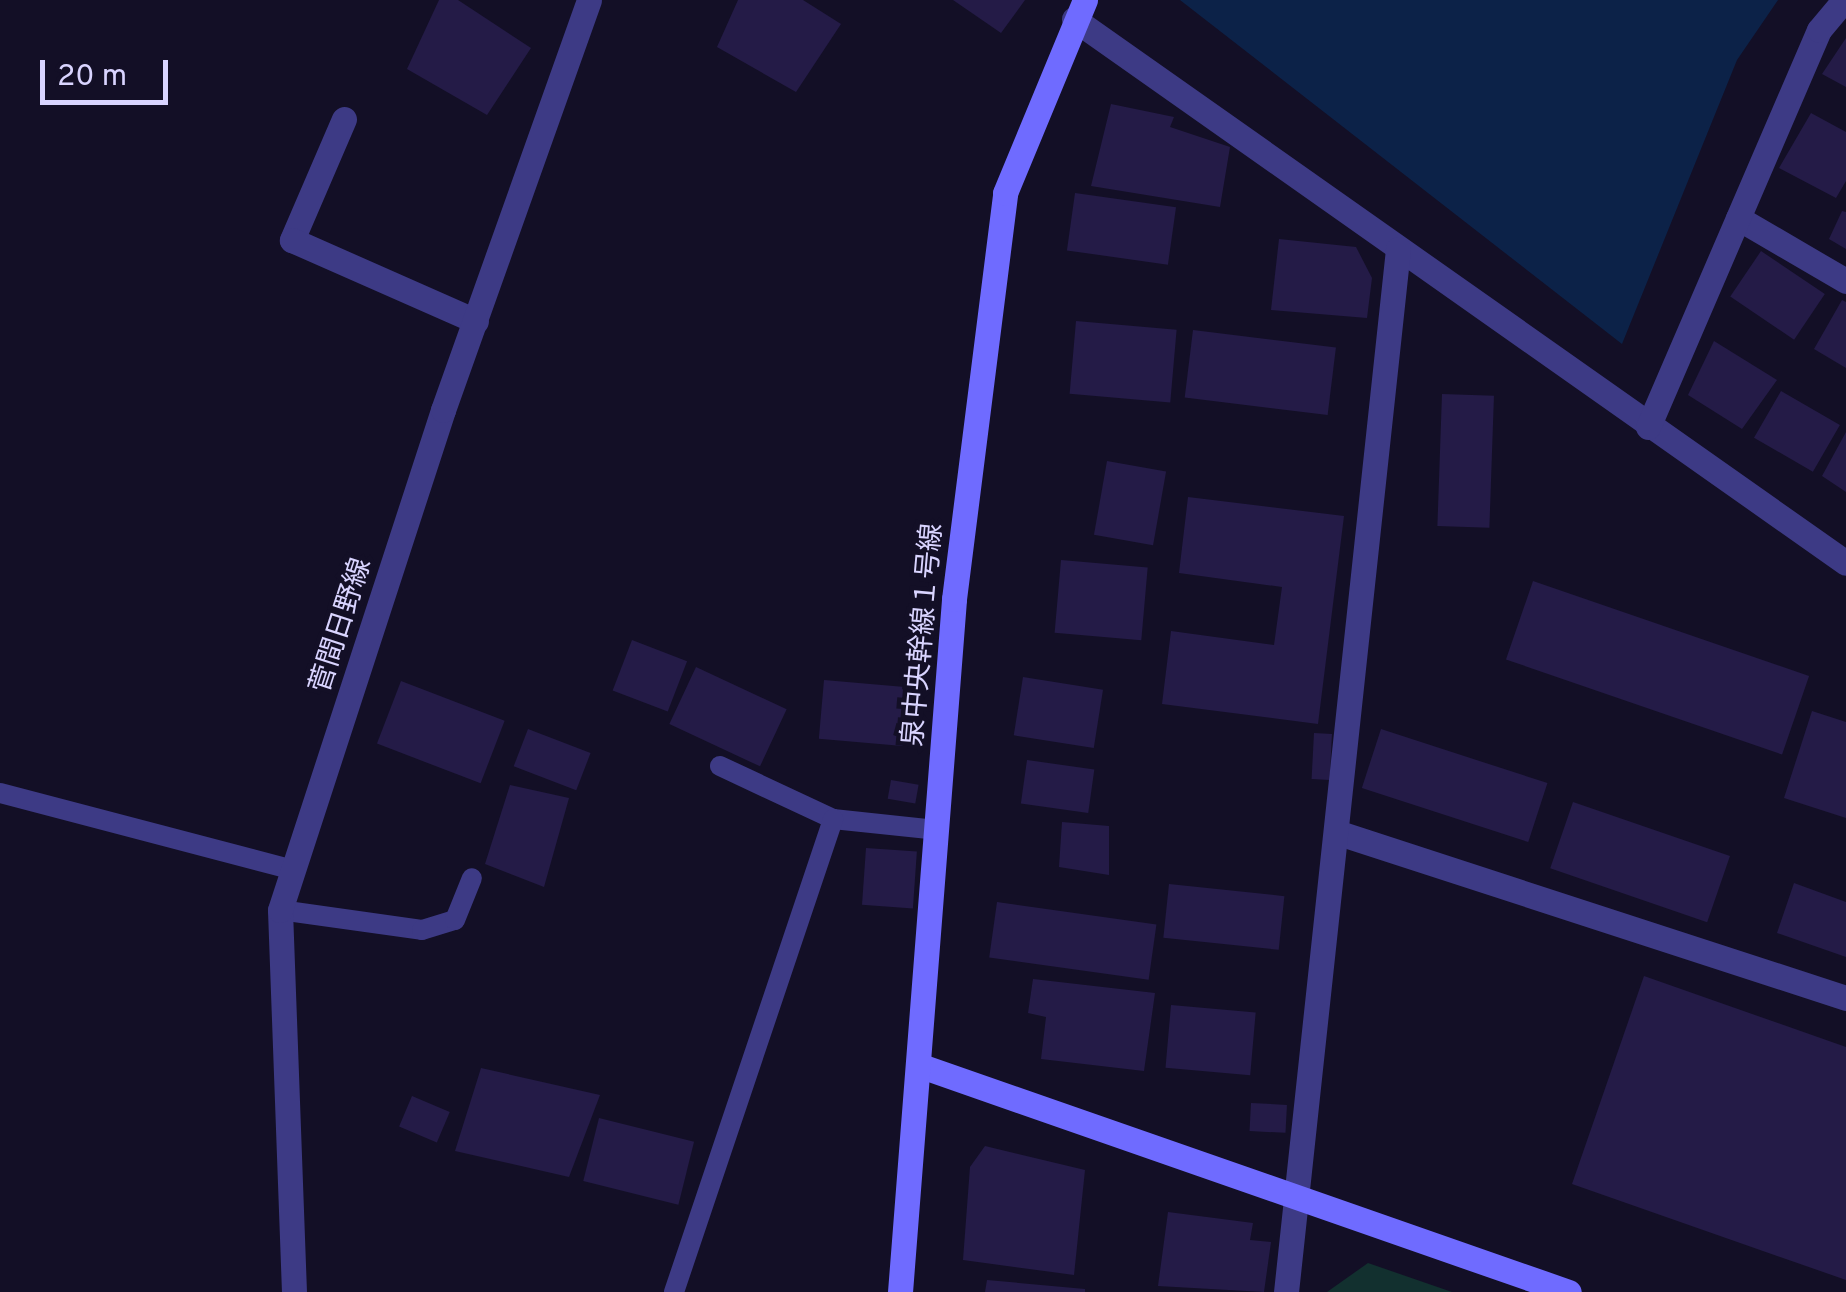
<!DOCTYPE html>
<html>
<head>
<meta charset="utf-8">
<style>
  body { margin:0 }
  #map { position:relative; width:1846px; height:1292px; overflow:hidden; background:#130f26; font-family:Overpass,"Noto Sans JP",sans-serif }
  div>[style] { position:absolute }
  .green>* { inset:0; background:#12302f }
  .water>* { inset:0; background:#0c2248 }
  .building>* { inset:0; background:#241b47; transform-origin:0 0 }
  .lane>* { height:20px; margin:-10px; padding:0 10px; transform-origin:10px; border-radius:10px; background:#3d3a85 }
  .street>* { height:25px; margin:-12.5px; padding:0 12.5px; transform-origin:12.5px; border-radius:12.5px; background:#3d3a85 }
  .secondary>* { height:25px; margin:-12.5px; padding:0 12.5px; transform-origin:12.5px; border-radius:12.5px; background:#6f6bff }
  span { translate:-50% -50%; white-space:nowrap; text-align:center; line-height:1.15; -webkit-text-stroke:9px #130f26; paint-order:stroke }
  .street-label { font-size:28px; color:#d9d4ff }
  .scale { position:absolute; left:40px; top:60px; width:128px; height:45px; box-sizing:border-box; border:5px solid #d9d4ff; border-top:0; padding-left:12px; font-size:30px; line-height:35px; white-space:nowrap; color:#d9d4ff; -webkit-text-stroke:8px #130f26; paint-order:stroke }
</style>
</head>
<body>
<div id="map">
  <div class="green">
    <div style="clip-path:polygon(1368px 1263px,1452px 1292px,1327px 1292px)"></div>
  </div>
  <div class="water">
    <div style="clip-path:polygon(1180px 0,1778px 0,1737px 60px,1622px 344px)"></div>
  </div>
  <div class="building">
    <div style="clip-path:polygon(439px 0,458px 0,531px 48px,487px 115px,407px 69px)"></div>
    <div style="clip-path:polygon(738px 0,803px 0,841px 24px,796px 92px,717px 47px)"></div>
    <div style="clip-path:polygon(953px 0,1025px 0,1001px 33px)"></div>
    <div style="clip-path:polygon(1846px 38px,1846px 87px,1822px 74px)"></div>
    <div style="clip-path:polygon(1111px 104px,1174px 117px,1170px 127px,1230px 147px,1220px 207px,1091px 186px)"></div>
    <div style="clip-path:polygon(1811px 113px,1846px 132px,1846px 181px,1836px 198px,1779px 168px)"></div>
    <div style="left:1075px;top:193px;width:102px;height:58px;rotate:8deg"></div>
    <div style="clip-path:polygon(1842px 211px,1846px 212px,1846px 249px,1829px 239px)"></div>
    <div style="clip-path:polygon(1279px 239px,1356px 247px,1372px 278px,1367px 318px,1271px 310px)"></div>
    <div style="left:1761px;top:251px;width:77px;height:55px;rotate:34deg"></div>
    <div style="clip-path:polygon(1842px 300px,1846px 302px,1846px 368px,1814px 349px)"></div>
    <div style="left:1076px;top:321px;width:101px;height:73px;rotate:5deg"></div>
    <div style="left:1193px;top:330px;width:144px;height:68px;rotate:7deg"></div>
    <div style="clip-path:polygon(1714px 341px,1777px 380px,1742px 429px,1688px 395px)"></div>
    <div style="left:1781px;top:391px;width:68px;height:54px;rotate:30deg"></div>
    <div style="left:1442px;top:394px;width:52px;height:132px;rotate:2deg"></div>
    <div style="clip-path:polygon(1846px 432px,1846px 492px,1822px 476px)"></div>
    <div style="left:1107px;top:461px;width:60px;height:75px;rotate:10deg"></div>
    <div style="clip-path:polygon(1188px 497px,1344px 516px,1318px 724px,1162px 704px,1171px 631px,1274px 645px,1282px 587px,1179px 573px)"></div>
    <div style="left:1061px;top:560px;width:87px;height:73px;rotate:5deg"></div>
    <div style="left:1533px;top:581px;width:292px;height:83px;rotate:19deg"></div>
    <div style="left:632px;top:640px;width:59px;height:54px;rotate:21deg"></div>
    <div style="left:696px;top:667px;width:100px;height:63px;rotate:25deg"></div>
    <div style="left:1023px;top:677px;width:81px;height:59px;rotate:9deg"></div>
    <div style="left:824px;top:680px;width:84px;height:59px;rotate:5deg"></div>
    <div style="left:401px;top:681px;width:111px;height:67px;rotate:21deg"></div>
    <div style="clip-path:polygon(1812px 711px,1846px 722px,1846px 818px,1784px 798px)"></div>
    <div style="left:528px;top:729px;width:67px;height:40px;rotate:21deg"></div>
    <div style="left:1381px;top:729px;width:175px;height:62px;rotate:18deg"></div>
    <div style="left:1314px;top:733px;width:18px;height:46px;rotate:3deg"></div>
    <div style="left:1027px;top:760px;width:68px;height:44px;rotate:8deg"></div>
    <div style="left:891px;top:780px;width:28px;height:19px;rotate:10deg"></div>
    <div style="clip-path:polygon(510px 785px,569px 798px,544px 887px,485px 864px)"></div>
    <div style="left:1573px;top:802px;width:166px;height:70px;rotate:19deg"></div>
    <div style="clip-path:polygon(1062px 822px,1109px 826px,1109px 875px,1059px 867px)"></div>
    <div style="left:866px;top:848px;width:51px;height:57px;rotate:4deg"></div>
    <div style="clip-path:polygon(1794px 883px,1846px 902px,1846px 957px,1777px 933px)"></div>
    <div style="left:1169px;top:884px;width:116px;height:54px;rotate:6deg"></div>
    <div style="left:997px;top:902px;width:161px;height:56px;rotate:8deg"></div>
    <div style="clip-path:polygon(1644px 976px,1846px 1047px,1846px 1280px,1572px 1184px)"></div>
    <div style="clip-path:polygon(1033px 979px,1155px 993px,1144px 1071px,1041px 1059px,1046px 1017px,1028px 1013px)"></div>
    <div style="left:1171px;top:1005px;width:85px;height:63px;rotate:5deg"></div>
    <div style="clip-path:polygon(481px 1068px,600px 1095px,569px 1177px,455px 1151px)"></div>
    <div style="left:412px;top:1096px;width:41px;height:33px;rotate:23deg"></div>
    <div style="left:1251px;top:1103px;width:36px;height:28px;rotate:3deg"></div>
    <div style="left:599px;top:1118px;width:98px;height:65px;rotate:14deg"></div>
    <div style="clip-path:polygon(985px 1146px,1085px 1170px,1074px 1275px,963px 1260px,970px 1167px)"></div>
    <div style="clip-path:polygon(1168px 1212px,1253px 1223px,1250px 1240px,1271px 1242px,1264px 1292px,1158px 1286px)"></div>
    <div style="clip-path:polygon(987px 1280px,1085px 1289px,1085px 1292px,985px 1292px)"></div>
  </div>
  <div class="lane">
    <div style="left:720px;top:766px;width:125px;rotate:25.1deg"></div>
    <div style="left:833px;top:819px;width:106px;rotate:6deg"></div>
    <div style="left:0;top:793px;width:304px;rotate:14.7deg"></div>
    <div style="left:280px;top:910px;width:143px;rotate:8deg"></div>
    <div style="left:422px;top:930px;width:34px;rotate:-17deg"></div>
    <div style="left:455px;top:920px;width:45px;rotate:-68deg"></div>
    <div style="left:674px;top:1292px;width:499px;rotate:-71.4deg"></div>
  </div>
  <div class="street">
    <div style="left:1074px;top:19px;width:944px;rotate:35.17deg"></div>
    <div style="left:344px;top:119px;width:132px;rotate:113.3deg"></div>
    <div style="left:292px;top:240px;width:201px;rotate:23.8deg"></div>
    <div style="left:1738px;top:218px;width:125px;rotate:30.3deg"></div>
    <div style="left:1648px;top:427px;width:432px;rotate:-66.7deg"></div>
    <div style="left:1819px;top:30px;width:39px;rotate:-50deg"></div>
    <div style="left:1336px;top:832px;width:536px;rotate:18.03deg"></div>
    <div style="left:294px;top:1292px;width:382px;rotate:-92.1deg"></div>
    <div style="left:280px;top:910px;width:526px;rotate:-71.94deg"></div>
    <div style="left:443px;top:410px;width:435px;rotate:-70.4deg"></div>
    <div style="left:1286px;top:1292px;width:1049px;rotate:-83.87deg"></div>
  </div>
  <div class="secondary">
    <div style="left:921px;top:1066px;width:686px;rotate:19.23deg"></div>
    <div style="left:900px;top:1292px;width:695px;rotate:-85.54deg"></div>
    <div style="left:954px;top:599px;width:409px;rotate:-82.8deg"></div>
    <div style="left:1005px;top:193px;width:209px;rotate:-67.5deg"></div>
  </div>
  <div class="street-label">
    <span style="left:342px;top:626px;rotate:-72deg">菅間日野線</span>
    <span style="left:924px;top:635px;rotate:-85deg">泉中央幹線１号線</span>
  </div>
  <div class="scale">20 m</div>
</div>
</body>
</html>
